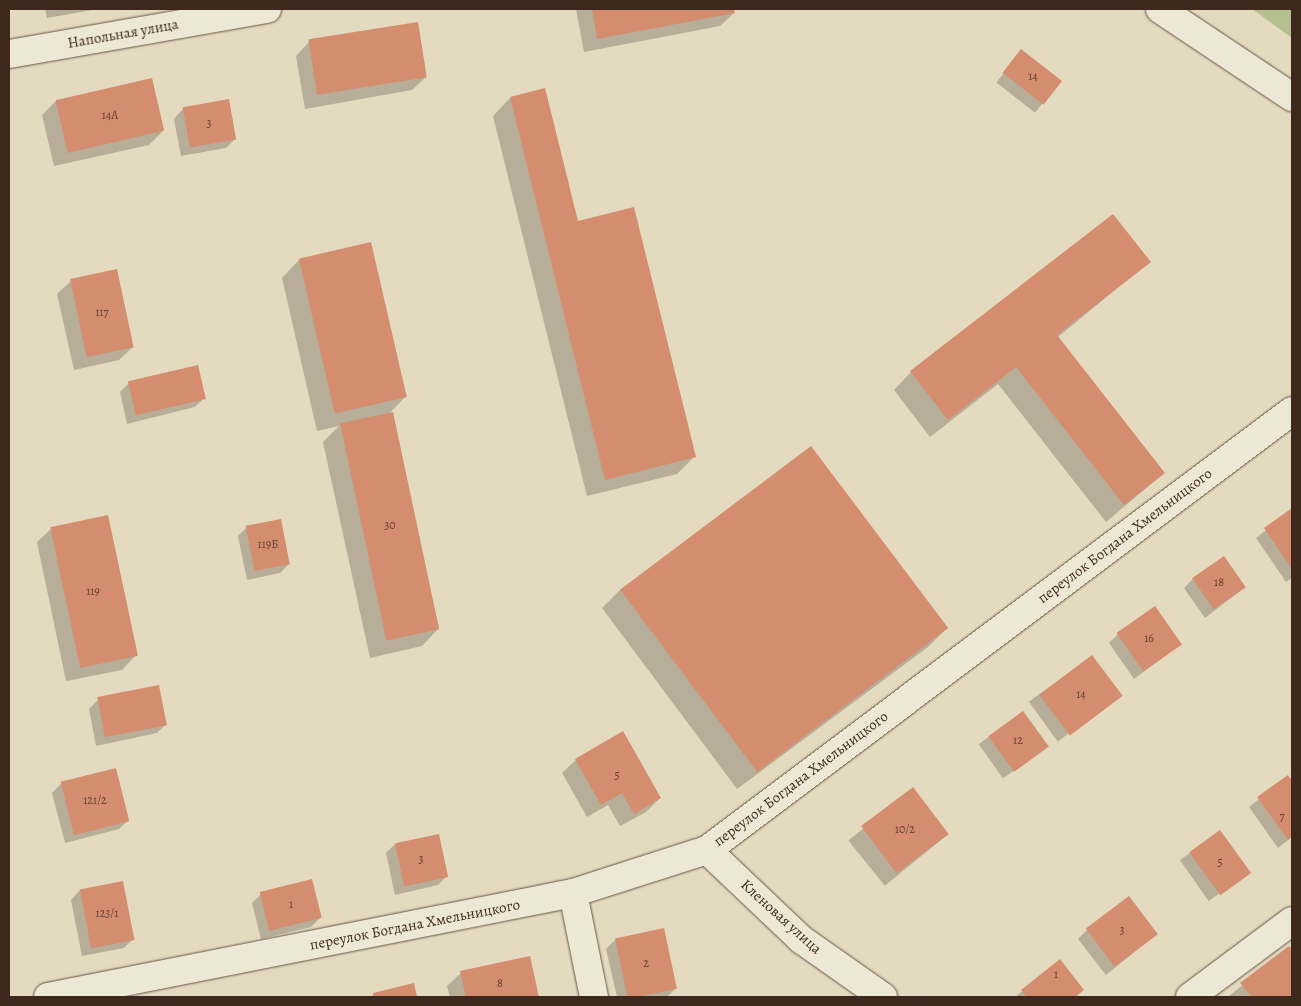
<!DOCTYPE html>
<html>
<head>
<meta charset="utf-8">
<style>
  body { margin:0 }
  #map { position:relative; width:1301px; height:1006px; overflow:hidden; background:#e4dabf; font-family:Alegreya,serif }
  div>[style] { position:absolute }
  .green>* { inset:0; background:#b6bf90 }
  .shadow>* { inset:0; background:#0003; transform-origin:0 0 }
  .building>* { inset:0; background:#d48d6e; transform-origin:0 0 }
  .roads { filter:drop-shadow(0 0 1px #685445) drop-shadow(0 0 1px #685445) }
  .street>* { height:28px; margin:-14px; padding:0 14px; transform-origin:14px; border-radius:14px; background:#ede7d5 }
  span { translate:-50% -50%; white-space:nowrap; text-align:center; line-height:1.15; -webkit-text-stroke:4.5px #ede7d5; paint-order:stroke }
  .number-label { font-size:12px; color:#644030 }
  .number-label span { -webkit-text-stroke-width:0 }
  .street-label { font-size:15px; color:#3e271c }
  .frame { position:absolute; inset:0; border:10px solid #3e271c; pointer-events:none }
</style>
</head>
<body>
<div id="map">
  <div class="green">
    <div style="clip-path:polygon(1252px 9px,1292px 9px,1292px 38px)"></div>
  </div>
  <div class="shadow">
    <div style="clip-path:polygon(45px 9px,98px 9px,47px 18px)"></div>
    <div style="clip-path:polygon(576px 9px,733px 9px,734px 13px,720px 26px,584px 52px)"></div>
    <div style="clip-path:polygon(309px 42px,426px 77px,412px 90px,305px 109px,296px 56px)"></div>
    <div style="left:1021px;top:51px;width:49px;height:40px;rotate:38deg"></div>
    <div style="clip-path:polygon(510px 98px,577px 222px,695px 456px,677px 474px,587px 496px,493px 116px)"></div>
    <div style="clip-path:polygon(56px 101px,163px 131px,149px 145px,54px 166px,42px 115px)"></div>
    <div style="clip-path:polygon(228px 101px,235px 139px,226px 148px,181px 156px,174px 119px,183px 109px)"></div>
    <div style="clip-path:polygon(299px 260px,405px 397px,389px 414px,439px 628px,422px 646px,370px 658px,323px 442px,339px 426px,317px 431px,282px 278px)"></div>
    <div style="clip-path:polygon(1149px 262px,1058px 337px,1164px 473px,1106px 522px,998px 384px,930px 437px,894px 390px,911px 372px)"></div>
    <div style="clip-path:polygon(71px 281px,133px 347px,119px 360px,74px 370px,57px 294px)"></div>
    <div style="clip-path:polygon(129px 383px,204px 398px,195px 407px,127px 424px,120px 392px)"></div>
    <div style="clip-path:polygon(811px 448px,946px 629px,928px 647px,737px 789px,602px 608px,620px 590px)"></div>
    <div style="clip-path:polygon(1292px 510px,1292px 578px,1286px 582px,1256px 538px)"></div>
    <div style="clip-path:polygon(247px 527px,289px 564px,280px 573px,247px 580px,238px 536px)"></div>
    <div style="clip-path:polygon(51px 529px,135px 656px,122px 670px,66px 681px,37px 542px)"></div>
    <div style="clip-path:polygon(1193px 579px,1245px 587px,1205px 618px,1184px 588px)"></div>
    <div style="clip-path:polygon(1118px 634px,1180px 644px,1134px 679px,1109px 643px)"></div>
    <div style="left:1092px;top:656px;width:49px;height:78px;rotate:54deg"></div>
    <div style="clip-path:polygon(98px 700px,166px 724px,157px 733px,96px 746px,89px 709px)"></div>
    <div style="left:1023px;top:713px;width:42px;height:54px;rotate:55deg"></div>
    <div style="clip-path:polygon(576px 760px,660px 798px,646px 812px,620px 826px,608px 805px,587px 817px,562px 773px)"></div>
    <div style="clip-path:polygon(115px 770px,128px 820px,119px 829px,65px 843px,52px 793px,61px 784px)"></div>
    <div style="clip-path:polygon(1287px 777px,1292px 783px,1292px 837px,1278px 848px,1249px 807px)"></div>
    <div style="left:912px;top:789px;width:58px;height:82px;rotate:51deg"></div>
    <div style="left:1220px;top:832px;width:50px;height:49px;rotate:55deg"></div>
    <div style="clip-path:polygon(438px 835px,447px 876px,438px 885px,395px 895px,386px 853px,395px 844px)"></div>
    <div style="clip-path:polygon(80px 890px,133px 939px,124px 948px,82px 956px,71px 900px)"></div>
    <div style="clip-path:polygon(261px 894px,320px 918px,311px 927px,261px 939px,252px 903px)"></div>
    <div style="clip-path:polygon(663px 929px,676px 988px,667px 997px,617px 997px,606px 949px,615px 940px)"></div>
    <div style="clip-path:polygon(1087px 930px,1156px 934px,1106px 975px,1078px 939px)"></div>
    <div style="clip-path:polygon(1289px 947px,1292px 952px,1292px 997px,1228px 997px)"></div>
    <div style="clip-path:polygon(529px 957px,538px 997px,450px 997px,447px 986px,461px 973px)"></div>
    <div style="clip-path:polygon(1059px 961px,1082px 990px,1075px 997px,1015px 997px)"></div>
    <div style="clip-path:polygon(413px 985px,416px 997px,370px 997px,374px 994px)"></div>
  </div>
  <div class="building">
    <div style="clip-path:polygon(592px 9px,734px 9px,735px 13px,597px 39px)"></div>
    <div style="left:418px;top:22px;width:56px;height:111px;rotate:81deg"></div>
    <div style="left:1021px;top:49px;width:52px;height:30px;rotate:38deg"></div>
    <div style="left:152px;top:78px;width:54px;height:99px;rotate:77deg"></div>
    <div style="clip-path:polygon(545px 88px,578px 221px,634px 207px,696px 457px,605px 480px,510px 97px)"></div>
    <div style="left:229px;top:99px;width:41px;height:47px;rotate:80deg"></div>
    <div style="clip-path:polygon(1113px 214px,1151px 262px,1057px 335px,1165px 473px,1124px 505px,1016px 367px,948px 420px,910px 371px)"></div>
    <div style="left:371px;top:242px;width:159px;height:74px;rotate:77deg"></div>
    <div style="left:117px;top:269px;width:80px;height:48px;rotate:78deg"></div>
    <div style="left:198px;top:365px;width:35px;height:72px;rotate:77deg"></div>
    <div style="left:393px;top:412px;width:222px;height:54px;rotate:78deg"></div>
    <div style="left:811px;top:446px;width:228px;height:239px;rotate:53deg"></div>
    <div style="clip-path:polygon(1292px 508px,1292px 569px,1264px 528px)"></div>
    <div style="left:108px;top:515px;width:144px;height:59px;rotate:78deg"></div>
    <div style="left:281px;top:519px;width:46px;height:36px;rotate:79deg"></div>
    <div style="left:1224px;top:556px;width:38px;height:39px;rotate:55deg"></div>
    <div style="left:1155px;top:606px;width:47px;height:47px;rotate:55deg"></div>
    <div style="left:1092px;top:655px;width:51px;height:66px;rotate:53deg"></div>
    <div style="left:159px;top:685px;width:41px;height:63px;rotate:79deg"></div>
    <div style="left:1023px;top:711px;width:44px;height:43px;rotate:54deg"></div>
    <div style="clip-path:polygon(623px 731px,661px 798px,634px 814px,622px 793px,601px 805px,575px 759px)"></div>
    <div style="left:116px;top:768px;width:55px;height:57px;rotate:76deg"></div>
    <div style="clip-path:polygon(1288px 775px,1292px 781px,1292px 836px,1288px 840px,1257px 797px)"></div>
    <div style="left:913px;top:787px;width:59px;height:65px;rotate:53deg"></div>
    <div style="left:1220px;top:830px;width:53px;height:38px;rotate:54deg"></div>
    <div style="left:439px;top:834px;width:44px;height:45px;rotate:78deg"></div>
    <div style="left:312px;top:879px;width:40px;height:54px;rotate:76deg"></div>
    <div style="left:123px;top:881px;width:60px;height:44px;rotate:79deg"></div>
    <div style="left:1129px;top:896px;width:48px;height:54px;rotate:53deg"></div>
    <div style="left:664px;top:928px;width:62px;height:50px;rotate:78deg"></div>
    <div style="clip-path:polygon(1289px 946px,1292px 949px,1292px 997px,1252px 997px,1240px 983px)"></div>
    <div style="clip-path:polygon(530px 956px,539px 997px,466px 997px,460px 971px)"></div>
    <div style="clip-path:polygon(1060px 959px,1084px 990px,1075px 997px,1027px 997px,1021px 990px)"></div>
    <div style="clip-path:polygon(414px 983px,417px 997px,374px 997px,373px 993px)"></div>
  </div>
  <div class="roads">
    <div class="street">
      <div style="left:1160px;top:9px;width:159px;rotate:33.7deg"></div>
      <div style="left:9px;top:54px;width:262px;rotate:-9.9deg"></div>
      <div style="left:707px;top:850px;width:131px;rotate:43.5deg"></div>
      <div style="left:802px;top:940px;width:99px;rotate:35.1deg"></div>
      <div style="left:573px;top:893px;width:106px;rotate:78.6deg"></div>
      <div style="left:48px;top:997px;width:535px;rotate:-11.2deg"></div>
      <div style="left:573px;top:893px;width:141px;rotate:-17.8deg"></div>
      <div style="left:707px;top:850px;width:731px;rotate:-36.89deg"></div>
      <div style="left:1190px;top:997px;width:127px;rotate:-36.7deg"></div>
    </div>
  </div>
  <div class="number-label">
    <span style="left:1033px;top:77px">14</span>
    <span style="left:110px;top:116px">14А</span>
    <span style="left:209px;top:124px">3</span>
    <span style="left:102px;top:313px">117</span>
    <span style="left:390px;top:526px">30</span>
    <span style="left:268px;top:545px">119Б</span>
    <span style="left:1219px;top:583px">18</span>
    <span style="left:93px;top:592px">119</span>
    <span style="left:1149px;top:639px">16</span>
    <span style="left:1081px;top:695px">14</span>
    <span style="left:1018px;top:741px">12</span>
    <span style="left:617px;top:776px">5</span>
    <span style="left:95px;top:801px">121/2</span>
    <span style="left:1282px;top:817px">7</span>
    <span style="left:905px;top:830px">10/2</span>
    <span style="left:421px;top:860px">3</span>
    <span style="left:1220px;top:863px">5</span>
    <span style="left:291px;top:905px">1</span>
    <span style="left:107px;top:914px">123/1</span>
    <span style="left:1122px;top:931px">3</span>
    <span style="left:646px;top:964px">2</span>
    <span style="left:1056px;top:975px">1</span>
    <span style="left:500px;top:984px">8</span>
  </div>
  <div class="street-label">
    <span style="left:123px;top:34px;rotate:-10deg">Напольная улица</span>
    <span style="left:1125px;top:536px;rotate:-37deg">переулок Богдана Хмельницкого</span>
    <span style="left:801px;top:779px;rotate:-37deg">переулок Богдана Хмельницкого</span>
    <span style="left:781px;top:917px;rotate:42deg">Кленовая улица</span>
    <span style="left:415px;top:925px;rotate:-11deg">переулок Богдана Хмельницкого</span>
  </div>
  <div class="frame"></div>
</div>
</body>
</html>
